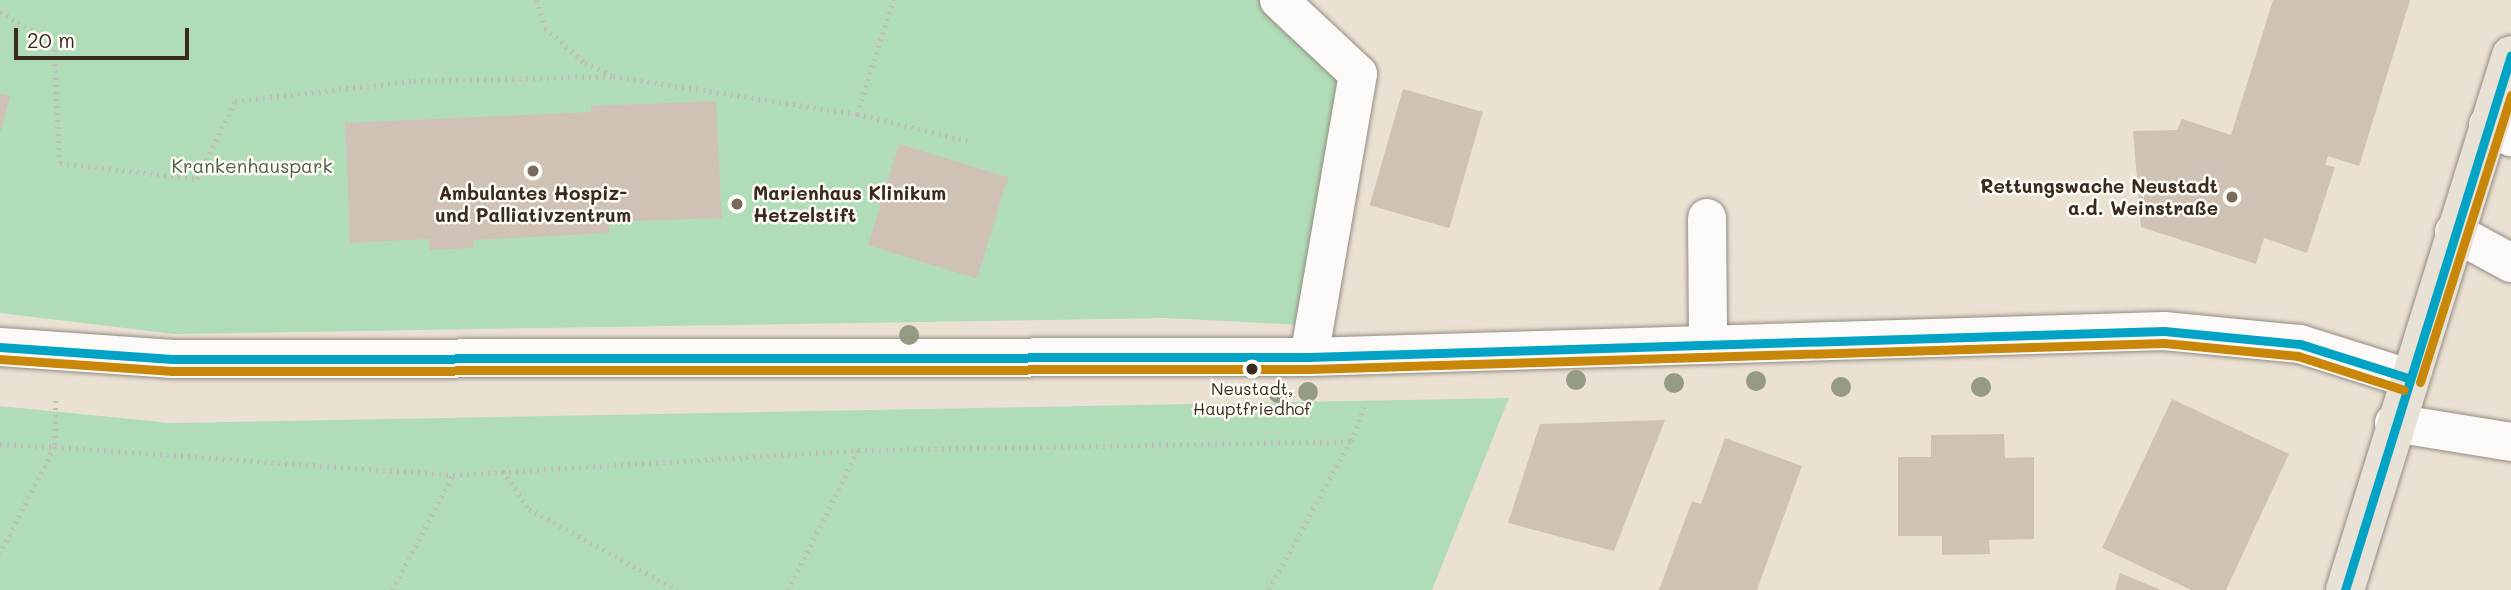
<!DOCTYPE html>
<html>
<head>
<meta charset="utf-8">
<style>
  body { margin:0 }
  #map { position:relative; width:2511px; height:590px; overflow:hidden; background:#ebe1d3; font-family:Mali,sans-serif }
  div>[style] { position:absolute }
  .green>* { inset:0; background:#b0ddb7 }
  .building>* { inset:0; background:#d0c1b5; transform-origin:0 0 }
  .path>* { height:4.5px; margin-top:-2.25px; transform-origin:0; background:repeating-linear-gradient(90deg,#c0bcb8 0 2px,transparent 0 7px) }
  .roads { filter:drop-shadow(0 0 2px #948c83) drop-shadow(0 0 2px #948c83) }
  .minor>* { height:38px; margin:-19px; padding:0 19px; transform-origin:19px; border-radius:19px; background:#fcfaf8 }
  .major>* { height:38px; margin:-19px; padding:0 19px; transform-origin:19px; border-radius:19px; background:#e8e1d5 }
  .bus-1>* { height:9px; margin:-4.5px; padding:0 4.5px; transform-origin:4.5px; border-radius:4.5px; background:#03a3c5 }
  .bus-2>* { height:9px; margin:-4.5px; padding:0 4.5px; transform-origin:4.5px; border-radius:4.5px; background:#c88708 }
  .trees>* { width:20px; height:20px; margin:-10px; border-radius:50%; background:#959a85 }
  .dots>* { width:19px; height:19px; translate:-50% -50%; box-sizing:border-box; border:4px solid #fdfcf7; border-radius:50% }
  span { translate:-50% -50%; white-space:nowrap; text-align:center; line-height:1.15; -webkit-text-stroke:5px #fdfcf7; paint-order:stroke }
  .bus-label { font-size:17px; color:#3b2a1e }
  .park-label { font-size:19px; color:#4f5f45 }
  .poi-label { font-size:19px; color:#3b2a1e; font-weight:700 }
  .right { translate:-100% -50%; text-align:right }
  .left { translate:0 -50%; text-align:left }
  .scale { position:absolute; left:14px; top:28px; width:175px; height:32px; box-sizing:border-box; border:4px solid #3b2a1e; border-top:0; padding-left:9px; font-size:21px; line-height:24px; white-space:nowrap; color:#3b2a1e; -webkit-text-stroke:5px #fdfcf7; paint-order:stroke }
</style>
</head>
<body>
<div id="map">
  <div class="green">
    <div style="clip-path:polygon(0 0,1259px 0,1342px 77px,1304px 325px,1166px 318px,174px 334px,0 313px)"></div>
    <div style="clip-path:polygon(1509px 398px,1432px 590px,0 590px,0 406px,171px 423px)"></div>
  </div>
  <div class="building">
    <div style="clip-path:polygon(2273px 0,2410px 0,2359px 166px,2328px 156px,2325px 165px,2335px 167px,2307px 253px,2264px 238px,2256px 264px,2141px 227px,2133px 131px,2177px 130px,2182px 119px,2231px 135px)"></div>
    <div style="left:1403px;top:89px;width:83px;height:121px;rotate:16deg"></div>
    <div style="clip-path:polygon(0 94px,10px 96px,1px 131px,0 131px)"></div>
    <div style="clip-path:polygon(716px 101px,722px 218px,609px 222px,609px 233px,473px 240px,474px 248px,430px 250px,429px 239px,350px 243px,345px 123px,591px 112px,591px 106px)"></div>
    <div style="left:899px;top:144px;width:114px;height:106px;rotate:17deg"></div>
    <div style="clip-path:polygon(2172px 399px,2289px 454px,2226px 590px,2191px 590px,2102px 548px)"></div>
    <div style="clip-path:polygon(1665px 420px,1614px 551px,1508px 523px,1540px 424px)"></div>
    <div style="clip-path:polygon(2004px 434px,2005px 458px,2034px 457px,2034px 539px,1989px 540px,1990px 554px,1942px 555px,1942px 536px,1898px 536px,1898px 457px,1931px 457px,1931px 435px)"></div>
    <div style="clip-path:polygon(1725px 438px,1802px 466px,1757px 590px,1659px 590px,1692px 501px,1701px 504px)"></div>
    <div style="clip-path:polygon(2120px 573px,2161px 590px,2115px 590px)"></div>
  </div>
  <div class="path">
    <div style="left:537px;top:0;width:29px;rotate:74deg"></div>
    <div style="left:545px;top:28px;width:53px;rotate:41.2deg"></div>
    <div style="left:585px;top:63px;width:31px;rotate:25deg"></div>
    <div style="left:613px;top:76px;width:247px;rotate:8.9deg"></div>
    <div style="left:857px;top:114px;width:120px;rotate:-72.5deg"></div>
    <div style="left:0;top:12px;width:62px;rotate:29.9deg"></div>
    <div style="left:54px;top:43px;width:120px;rotate:87.1deg"></div>
    <div style="left:60px;top:163px;width:138px;rotate:6.7deg"></div>
    <div style="left:197px;top:179px;width:87px;rotate:-64deg"></div>
    <div style="left:235px;top:101px;width:180px;rotate:-6.4deg"></div>
    <div style="left:414px;top:81px;width:199px;rotate:-1.4deg"></div>
    <div style="left:857px;top:114px;width:115px;rotate:13.6deg"></div>
    <div style="left:56px;top:401px;width:46px;rotate:91.2deg"></div>
    <div style="left:55px;top:447px;width:399px;rotate:4deg"></div>
    <div style="left:453px;top:475px;width:406px;rotate:-3.5deg"></div>
    <div style="left:858px;top:450px;width:493px;rotate:-1deg"></div>
    <div style="left:1351px;top:441px;width:170px;rotate:118.8deg"></div>
    <div style="left:1351px;top:441px;width:36px;rotate:-69deg"></div>
    <div style="left:0;top:444px;width:55px;rotate:3.1deg"></div>
    <div style="left:55px;top:447px;width:120px;rotate:117.2deg"></div>
    <div style="left:503px;top:471px;width:46px;rotate:55.6deg"></div>
    <div style="left:529px;top:509px;width:169px;rotate:28.7deg"></div>
    <div style="left:392px;top:590px;width:130px;rotate:-62.1deg"></div>
    <div style="left:788px;top:590px;width:157px;rotate:-63.4deg"></div>
  </div>
  <div class="roads">
    <div class="minor">
      <div style="left:1279px;top:0;width:108px;rotate:43.1deg"></div>
      <div style="left:1358px;top:74px;width:287px;rotate:99.8deg"></div>
      <div style="left:2488px;top:125px;width:26px;rotate:28deg"></div>
      <div style="left:1707px;top:218px;width:126px;rotate:89.5deg"></div>
      <div style="left:2454px;top:232px;width:65px;rotate:28.5deg"></div>
      <div style="left:0;top:347px;width:172px;rotate:4deg"></div>
      <div style="left:172px;top:359px;width:1137px;rotate:-0.1deg"></div>
      <div style="left:1309px;top:357px;width:855px;rotate:-1.74deg"></div>
      <div style="left:2164px;top:331px;width:137px;rotate:5.5deg"></div>
      <div style="left:2300px;top:344px;width:113px;rotate:17.5deg"></div>
      <div style="left:2394px;top:423px;width:119px;rotate:9.2deg"></div>
    </div>
    <div class="major">
      <div style="left:2345px;top:590px;width:560px;rotate:-72.76deg"></div>
    </div>
  </div>
  <div class="bus-1">
    <div style="left:0;top:347px;width:172px;rotate:4deg"></div>
    <div style="left:172px;top:359px;width:1137px;rotate:-0.1deg"></div>
    <div style="left:1309px;top:357px;width:855px;rotate:-1.74deg"></div>
    <div style="left:2164px;top:331px;width:137px;rotate:5.5deg"></div>
    <div style="left:2300px;top:344px;width:113px;rotate:17.5deg"></div>
    <div style="left:2345px;top:590px;width:560px;rotate:-72.76deg"></div>
  </div>
  <div class="bus-2">
    <div style="left:0;top:359px;width:172px;rotate:4deg"></div>
    <div style="left:172px;top:371px;width:1137px;rotate:-0.1deg"></div>
    <div style="left:1309px;top:369px;width:855px;rotate:-1.74deg"></div>
    <div style="left:2164px;top:343px;width:135px;rotate:5.5deg"></div>
    <div style="left:2298px;top:356px;width:111px;rotate:17.8deg"></div>
    <div style="left:2420px;top:382px;width:301px;rotate:-72.4deg"></div>
  </div>
  <div class="trees">
    <div style="left:909px;top:335px"></div>
    <div style="left:1576px;top:380px"></div>
    <div style="left:1756px;top:381px"></div>
    <div style="left:1674px;top:383px"></div>
    <div style="left:1841px;top:387px"></div>
    <div style="left:1981px;top:387px"></div>
    <div style="left:1308px;top:392px"></div>
    <div style="left:1278px;top:393px"></div>
  </div>
  <div class="dots">
    <div style="left:533px;top:171px;background:#796a5d"></div>
    <div style="left:2232px;top:197px;background:#796a5d"></div>
    <div style="left:737px;top:204px;background:#796a5d"></div>
    <div style="left:1252px;top:369px;background:#3b2a1e"></div>
  </div>
  <div class="bus-label">
    <span style="left:1252px;top:399px">Neustadt,<br>Hauptfriedhof</span>
  </div>
  <div class="park-label">
    <span style="left:252px;top:166px">Krankenhauspark</span>
  </div>
  <div class="poi-label">
    <span class="right" style="left:2218px;top:197px">Rettungswache Neustadt<br>a.d. Weinstraße</span>
    <span style="left:533px;top:204px">Ambulantes Hospiz-<br>und Palliativzentrum</span>
    <span class="left" style="left:753px;top:204px">Marienhaus Klinikum<br>Hetzelstift</span>
  </div>
  <div class="scale">20 m</div>
</div>
</body>
</html>
